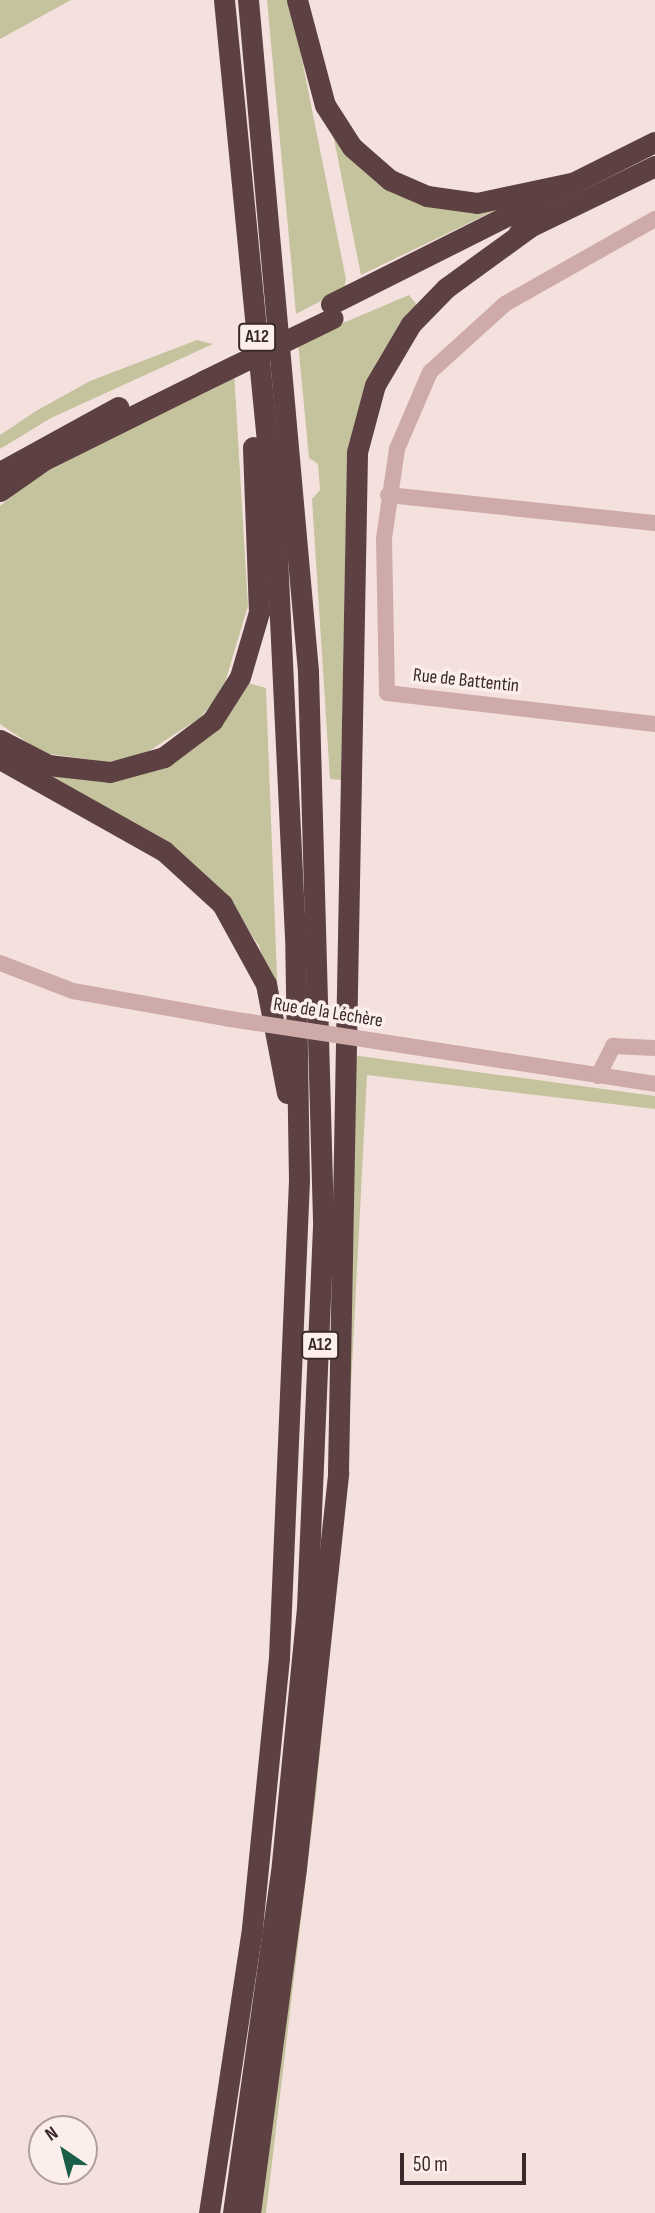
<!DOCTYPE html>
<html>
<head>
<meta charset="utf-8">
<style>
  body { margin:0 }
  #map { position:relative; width:655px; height:2213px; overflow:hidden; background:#f4e1de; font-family:"Sofia Sans Condensed",sans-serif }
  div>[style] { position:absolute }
  .green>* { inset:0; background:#c5c39d }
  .street>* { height:16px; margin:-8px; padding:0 8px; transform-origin:8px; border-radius:8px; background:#ceaba9 }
  .highway>* { height:21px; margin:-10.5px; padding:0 10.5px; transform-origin:10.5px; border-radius:10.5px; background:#5c4042 }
  .street-bridge>* { height:16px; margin:-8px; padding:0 8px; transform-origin:8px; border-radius:8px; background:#ceaba9 }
  .highway-bridge>* { height:21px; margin:-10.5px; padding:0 10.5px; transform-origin:10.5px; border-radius:10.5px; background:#5c4042 }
  span { translate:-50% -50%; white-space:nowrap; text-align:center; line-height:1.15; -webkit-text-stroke:7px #fbeeeb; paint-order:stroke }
  .shield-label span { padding:2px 5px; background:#fbeeeb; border:2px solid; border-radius:5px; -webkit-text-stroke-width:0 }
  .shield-label { font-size:18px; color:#3a292a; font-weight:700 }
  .street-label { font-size:19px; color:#3a292a }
  .north { position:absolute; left:28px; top:2115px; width:70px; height:70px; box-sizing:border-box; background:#fbeeeb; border:2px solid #ae9f9e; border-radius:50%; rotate:325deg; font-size:19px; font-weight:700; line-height:28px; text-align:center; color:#3a292a }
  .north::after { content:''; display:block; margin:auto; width:24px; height:32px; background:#1b5f4a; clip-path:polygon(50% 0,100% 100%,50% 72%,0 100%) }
  .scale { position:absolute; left:400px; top:2153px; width:126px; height:32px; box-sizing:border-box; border:4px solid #3a292a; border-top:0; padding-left:9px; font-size:21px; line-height:24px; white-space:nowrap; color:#3a292a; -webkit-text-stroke:5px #fbeeeb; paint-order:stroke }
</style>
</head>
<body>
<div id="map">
  <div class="green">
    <div style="clip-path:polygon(0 0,71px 0,0 39px)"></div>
    <div style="clip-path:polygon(267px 0,290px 0,346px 279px,344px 289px,296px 314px)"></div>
    <div style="clip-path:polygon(332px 129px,340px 144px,472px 211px,496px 210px,361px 275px)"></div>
    <div style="clip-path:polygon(409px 295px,417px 305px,347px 469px,341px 780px,330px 779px,312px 499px,320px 490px,318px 464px,309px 458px,298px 342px)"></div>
    <div style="clip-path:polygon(197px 340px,213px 344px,51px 418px,0 449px,0 435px,36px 411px,90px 381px)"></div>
    <div style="clip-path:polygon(234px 372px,248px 606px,223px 689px,201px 717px,146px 753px,108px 762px,43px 753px,0 724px,0 506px,37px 477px)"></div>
    <div style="clip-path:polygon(248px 683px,266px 688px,278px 1003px,259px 946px,235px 909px,28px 763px,145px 772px)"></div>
    <div style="clip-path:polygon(352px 1055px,655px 1096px,655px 1109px,367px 1075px,347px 1464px,316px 1794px,266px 2213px,252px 2213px,313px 1742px)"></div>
  </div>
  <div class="street">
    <div style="left:655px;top:219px;width:172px;rotate:150.5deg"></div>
    <div style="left:505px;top:304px;width:101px;rotate:137.8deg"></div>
    <div style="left:430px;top:372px;width:84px;rotate:113.2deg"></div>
    <div style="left:397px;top:449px;width:90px;rotate:98.3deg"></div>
    <div style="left:384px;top:538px;width:155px;rotate:88.9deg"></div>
    <div style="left:387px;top:693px;width:270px;rotate:6.6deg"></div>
    <div style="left:388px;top:495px;width:268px;rotate:6deg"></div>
    <div style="left:0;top:963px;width:78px;rotate:21deg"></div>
    <div style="left:73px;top:991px;width:159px;rotate:10.1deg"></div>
    <div style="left:382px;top:1042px;width:276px;rotate:8.7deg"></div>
    <div style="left:598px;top:1076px;width:34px;rotate:-63deg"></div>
    <div style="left:613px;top:1046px;width:42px;rotate:2.7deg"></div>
  </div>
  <div class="highway">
    <div style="left:297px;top:0;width:109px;rotate:75.1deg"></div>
    <div style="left:325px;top:105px;width:50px;rotate:57.3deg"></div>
    <div style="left:352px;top:147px;width:50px;rotate:41deg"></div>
    <div style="left:390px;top:180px;width:40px;rotate:23.4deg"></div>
    <div style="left:427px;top:196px;width:50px;rotate:8deg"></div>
    <div style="left:477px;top:203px;width:96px;rotate:-12deg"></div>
    <div style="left:519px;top:232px;width:151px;rotate:-25.9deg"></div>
    <div style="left:331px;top:304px;width:362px;rotate:-26.6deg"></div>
    <div style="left:0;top:472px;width:135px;rotate:-28.8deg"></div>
    <div style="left:0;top:491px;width:54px;rotate:-35.2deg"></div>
    <div style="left:44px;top:460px;width:178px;rotate:-26.4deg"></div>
    <div style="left:0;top:740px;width:54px;rotate:27.5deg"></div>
    <div style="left:48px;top:765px;width:62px;rotate:6.4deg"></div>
    <div style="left:110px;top:772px;width:56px;rotate:-15.5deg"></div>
    <div style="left:164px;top:757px;width:60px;rotate:-36.9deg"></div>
    <div style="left:212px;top:721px;width:52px;rotate:-57.5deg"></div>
    <div style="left:240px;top:677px;width:68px;rotate:-73.7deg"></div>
    <div style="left:259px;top:612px;width:165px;rotate:-92.1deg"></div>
    <div style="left:0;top:759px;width:188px;rotate:29.3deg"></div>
    <div style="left:164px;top:851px;width:79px;rotate:42.4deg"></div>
    <div style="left:222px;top:904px;width:91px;rotate:61.2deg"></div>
    <div style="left:266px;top:984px;width:111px;rotate:79.1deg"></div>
    <div style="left:209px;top:2213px;width:288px;rotate:-81.4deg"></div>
    <div style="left:252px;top:1928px;width:272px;rotate:-84.3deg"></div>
    <div style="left:279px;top:1657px;width:476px;rotate:-87.6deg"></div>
    <div style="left:299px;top:1181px;width:244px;rotate:-90.9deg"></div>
    <div style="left:295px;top:937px;width:403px;rotate:-92.7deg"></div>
    <div style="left:276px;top:534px;width:537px;rotate:-95.56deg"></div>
    <div style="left:233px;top:2213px;width:343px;rotate:-82deg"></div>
    <div style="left:281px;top:1873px;width:266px;rotate:-84.4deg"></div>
    <div style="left:307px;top:1608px;width:388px;rotate:-87.6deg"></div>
    <div style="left:323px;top:1220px;width:549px;rotate:-91.57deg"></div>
    <div style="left:308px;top:671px;width:674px;rotate:-95.11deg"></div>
    <div style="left:250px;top:2213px;width:348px;rotate:-82.4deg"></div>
    <div style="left:296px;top:1868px;width:398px;rotate:-83.9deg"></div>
    <div style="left:338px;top:1472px;width:1020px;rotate:-88.93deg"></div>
    <div style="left:357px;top:452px;width:69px;rotate:-75deg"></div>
    <div style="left:375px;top:385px;width:71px;rotate:-59.5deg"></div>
    <div style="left:411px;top:324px;width:50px;rotate:-45.8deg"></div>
    <div style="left:446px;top:288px;width:104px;rotate:-36deg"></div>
  </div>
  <div class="street-bridge">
    <div style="left:230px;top:1019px;width:154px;rotate:8.6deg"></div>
  </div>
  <div class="highway-bridge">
    <div style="left:203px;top:381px;width:144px;rotate:-25.9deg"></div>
  </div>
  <div class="shield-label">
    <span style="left:257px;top:337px">A12</span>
    <span style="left:320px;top:1345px">A12</span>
  </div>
  <div class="street-label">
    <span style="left:466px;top:681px;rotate:6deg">Rue de Battentin</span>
    <span style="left:328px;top:1013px;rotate:9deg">Rue de la Léchère</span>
  </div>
  <div class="north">N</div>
  <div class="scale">50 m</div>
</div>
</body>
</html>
